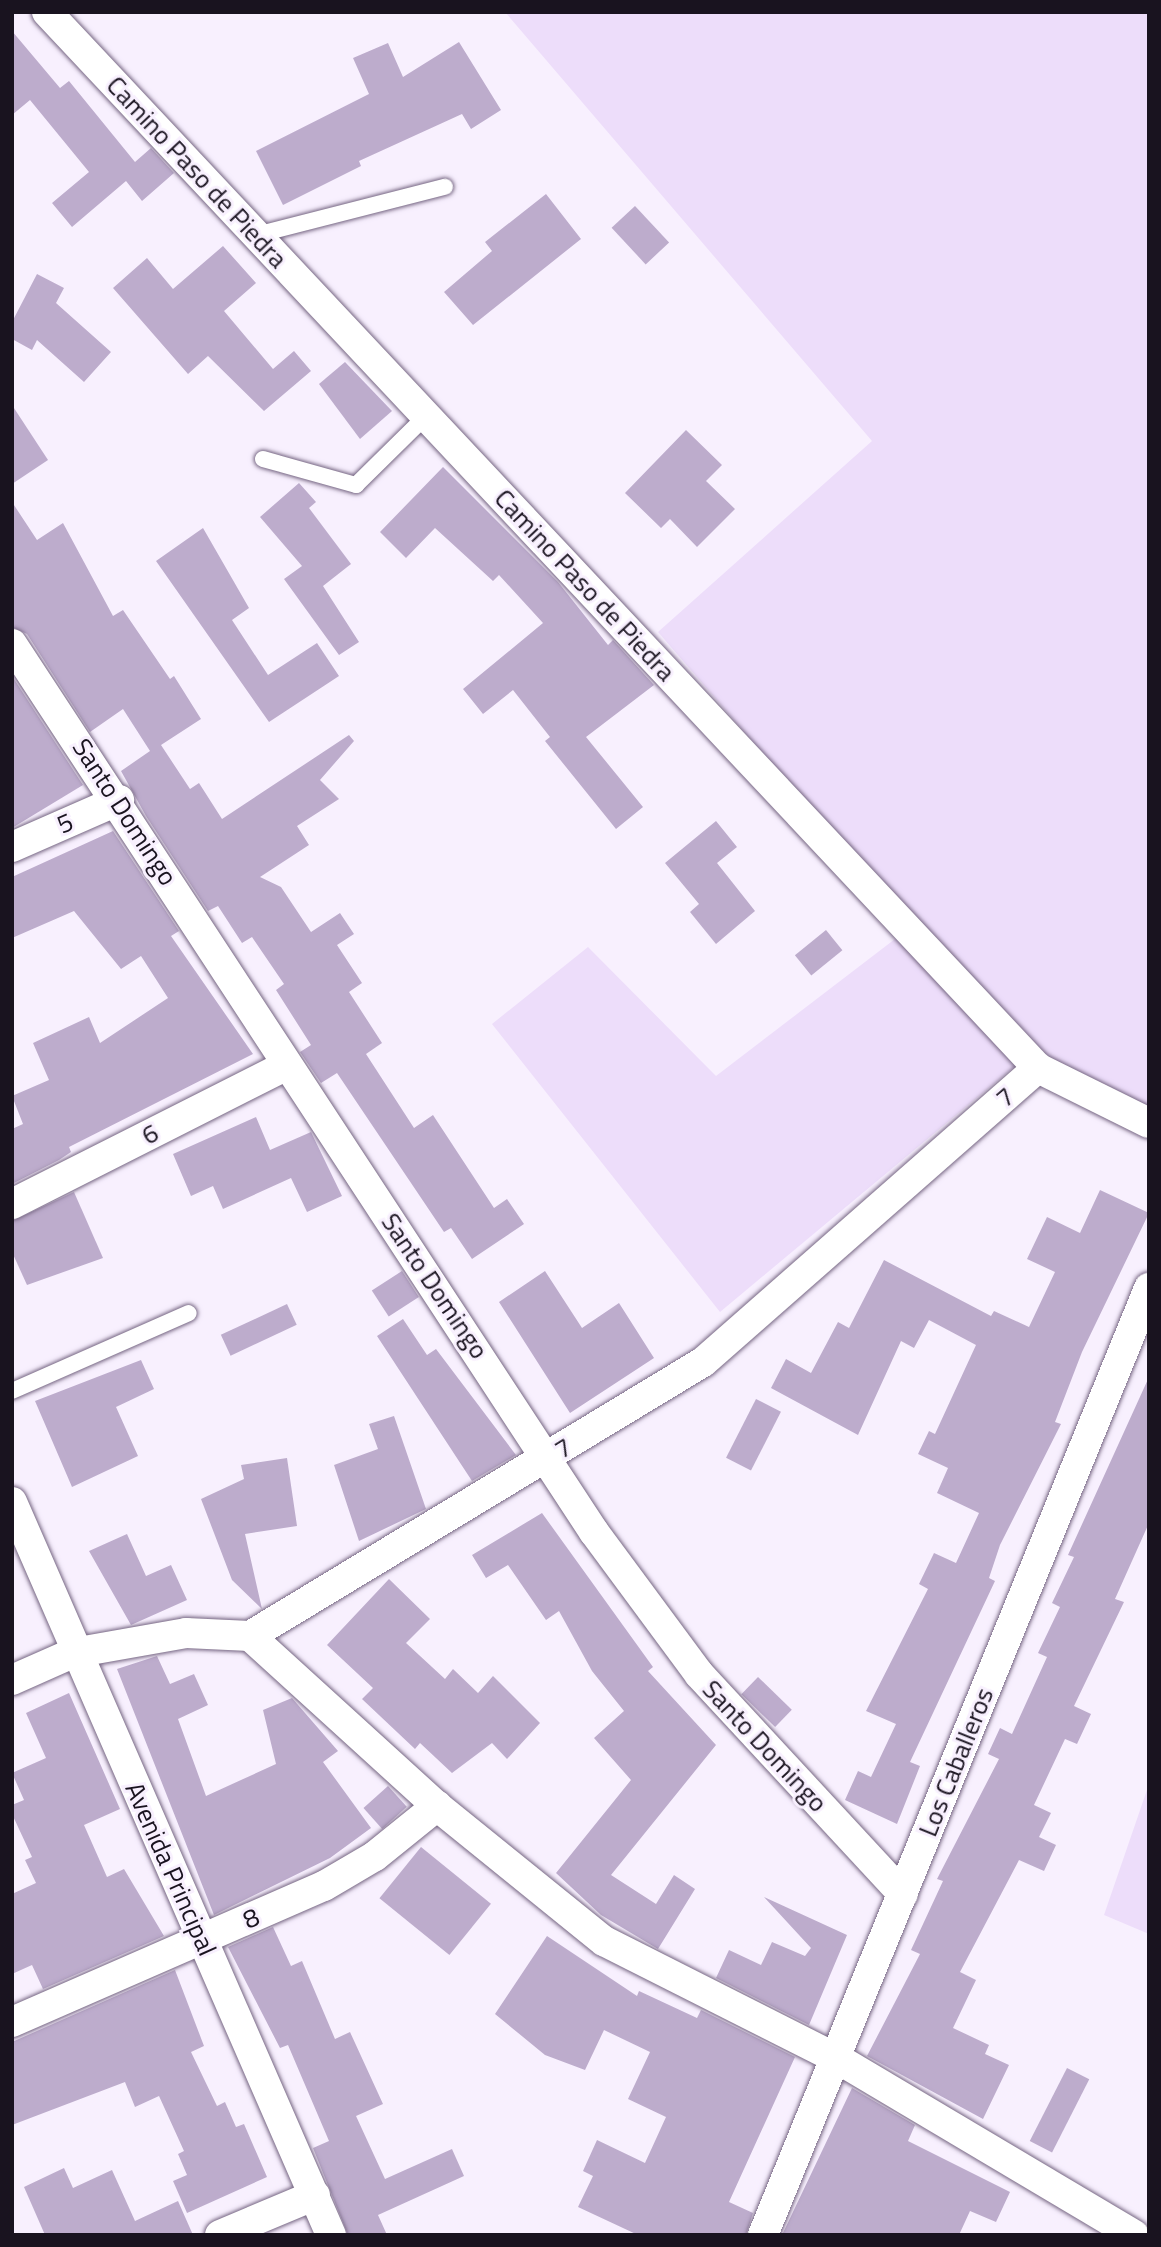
<!DOCTYPE html>
<html>
<head>
<meta charset="utf-8">
<style>
  body { margin:0 }
  #map { position:relative; width:1161px; height:2247px; overflow:hidden; background:#f8f0fe; font-family:"Titillium Web",sans-serif }
  div>[style] { position:absolute }
  .green>* { inset:0; background:#edddfa }
  .building>* { inset:0; background:#bdaccc; transform-origin:0 0 }
  .roads { filter:drop-shadow(0 0 2px #756582) drop-shadow(0 0 2px #756582) }
  .service>* { height:16px; margin:-8px; padding:0 8px; transform-origin:8px; border-radius:8px; background:#fff }
  .minor>* { height:30px; margin:-15px; padding:0 15px; transform-origin:15px; border-radius:15px; background:#fff }
  span { translate:-50% -50%; white-space:nowrap; text-align:center; line-height:1.15; -webkit-text-stroke:6px #f8f0fe; paint-order:stroke }
  .street-label { font-size:26px; color:#19131f }
  .frame { position:absolute; inset:0; border:14px solid #19131f; pointer-events:none }
</style>
</head>
<body>
<div id="map">
  <div class="green">
    <div style="clip-path:polygon(505px 12px,1149px 12px,1149px 1116px,1021px 1061px,720px 1312px,492px 1024px,588px 947px,716px 1076px,912px 926px,658px 632px,872px 441px)"></div>
    <div style="clip-path:polygon(1149px 1784px,1149px 1934px,1104px 1915px)"></div>
  </div>
  <div class="building">
    <div style="clip-path:polygon(12px 31px,60px 88px,69px 81px,135px 162px,151px 148px,174px 173px,142px 201px,126px 181px,72px 227px,52px 203px,89px 172px,30px 100px,12px 115px)"></div>
    <div style="clip-path:polygon(459px 42px,501px 110px,471px 129px,462px 114px,359px 161px,361px 166px,283px 205px,256px 151px,369px 94px,353px 58px,388px 43px,403px 77px)"></div>
    <div style="clip-path:polygon(546px 194px,581px 239px,473px 325px,444px 292px,492px 251px,485px 242px)"></div>
    <div style="left:635px;top:206px;width:50px;height:32px;rotate:47deg"></div>
    <div style="clip-path:polygon(223px 246px,256px 283px,224px 311px,273px 369px,294px 351px,311px 371px,264px 411px,208px 356px,188px 374px,113px 288px,147px 258px,173px 289px)"></div>
    <div style="clip-path:polygon(37px 274px,64px 288px,56px 303px,111px 352px,84px 382px,37px 340px,32px 350px,12px 339px,12px 322px)"></div>
    <div style="clip-path:polygon(345px 362px,392px 411px,360px 439px,319px 384px)"></div>
    <div style="clip-path:polygon(12px 405px,48px 460px,12px 484px)"></div>
    <div style="clip-path:polygon(686px 430px,722px 465px,706px 481px,735px 509px,697px 547px,670px 519px,661px 528px,625px 493px)"></div>
    <div style="clip-path:polygon(443px 467px,558px 582px,608px 645px,613px 640px,654px 685px,586px 737px,643px 807px,616px 829px,545px 741px,550px 737px,513px 690px,483px 714px,463px 689px,543px 623px,499px 575px,493px 581px,435px 528px,406px 558px,380px 532px)"></div>
    <div style="clip-path:polygon(299px 483px,316px 502px,309px 508px,351px 564px,323px 586px,359px 642px,339px 655px,284px 579px,302px 566px,260px 517px)"></div>
    <div style="clip-path:polygon(12px 502px,37px 540px,63px 523px,113px 616px,123px 610px,170px 679px,174px 676px,201px 719px,161px 745px,190px 789px,199px 783px,222px 819px,349px 735px,354px 741px,320px 780px,339px 799px,297px 826px,309px 845px,260px 877px,281px 887px,311px 932px,340px 913px,354px 934px,337px 945px,362px 983px,349px 992px,382px 1043px,366px 1054px,414px 1128px,433px 1115px,494px 1208px,507px 1199px,524px 1224px,472px 1259px,451px 1228px,444px 1232px,337px 1073px,321px 1083px,300px 1052px,311px 1045px,276px 990px,284px 984px,252px 937px,242px 943px,218px 906px,208px 911px,146px 816px,121px 771px,150px 751px,123px 709px,90px 732px,27px 634px,12px 627px)"></div>
    <div style="clip-path:polygon(203px 528px,249px 608px,232px 620px,268px 675px,317px 643px,339px 676px,269px 722px,156px 561px)"></div>
    <div style="clip-path:polygon(12px 676px,83px 785px,12px 828px)"></div>
    <div style="clip-path:polygon(716px 821px,737px 847px,717px 863px,755px 911px,716px 944px,690px 912px,699px 904px,665px 863px)"></div>
    <div style="clip-path:polygon(113px 831px,179px 931px,171px 936px,253px 1054px,69px 1147px,71px 1152px,59px 1160px,12px 1184px,12px 1129px,23px 1124px,12px 1096px,49px 1080px,33px 1043px,89px 1017px,100px 1043px,168px 998px,141px 956px,121px 969px,74px 911px,12px 938px,12px 877px)"></div>
    <div style="left:826px;top:930px;width:26px;height:40px;rotate:51deg"></div>
    <div style="clip-path:polygon(256px 1117px,270px 1150px,311px 1132px,342px 1196px,307px 1212px,291px 1178px,223px 1209px,213px 1186px,191px 1196px,173px 1154px)"></div>
    <div style="clip-path:polygon(1100px 1190px,1149px 1213px,1082px 1352px,1055px 1422px,1061px 1424px,1000px 1545px,989px 1578px,995px 1581px,910px 1762px,920px 1766px,897px 1824px,845px 1800px,858px 1771px,871px 1777px,896px 1724px,866px 1711px,928px 1589px,919px 1584px,934px 1553px,956px 1563px,979px 1513px,937px 1493px,948px 1468px,918px 1454px,929px 1431px,935px 1434px,976px 1345px,929px 1320px,914px 1348px,901px 1341px,858px 1435px,771px 1388px,786px 1359px,811px 1373px,838px 1322px,849px 1328px,884px 1260px,991px 1316px,994px 1311px,1029px 1327px,1055px 1272px,1027px 1259px,1047px 1217px,1080px 1233px)"></div>
    <div style="clip-path:polygon(74px 1192px,103px 1258px,27px 1285px,12px 1252px,12px 1221px)"></div>
    <div style="left:402px;top:1271px;width:31px;height:36px;rotate:57deg"></div>
    <div style="clip-path:polygon(545px 1271px,582px 1328px,619px 1303px,654px 1358px,570px 1413px,499px 1302px)"></div>
    <div style="left:287px;top:1304px;width:23px;height:73px;rotate:65deg"></div>
    <div style="clip-path:polygon(403px 1319px,427px 1355px,436px 1349px,516px 1455px,472px 1481px,377px 1336px)"></div>
    <div style="clip-path:polygon(141px 1360px,154px 1389px,116px 1407px,138px 1456px,72px 1487px,35px 1401px)"></div>
    <div style="clip-path:polygon(1149px 1377px,1149px 1523px,1115px 1599px,1124px 1602px,1074px 1706px,1091px 1714px,1077px 1744px,1065px 1739px,1034px 1805px,1051px 1813px,1039px 1837px,1056px 1845px,1044px 1871px,1019px 1860px,960px 1972px,976px 1980px,953px 2028px,989px 2045px,985px 2054px,1009px 2065px,983px 2119px,867px 2056px,920px 1954px,911px 1950px,943px 1881px,937px 1879px,999px 1759px,988px 1754px,1000px 1728px,1012px 1734px,1047px 1657px,1038px 1653px,1060px 1607px,1052px 1603px,1074px 1557px,1068px 1555px)"></div>
    <div style="left:756px;top:1399px;width:28px;height:66px;rotate:27deg"></div>
    <div style="clip-path:polygon(394px 1416px,426px 1509px,359px 1541px,334px 1465px,378px 1449px,369px 1424px)"></div>
    <div style="clip-path:polygon(287px 1458px,297px 1526px,245px 1534px,262px 1609px,232px 1580px,201px 1499px,244px 1479px,241px 1465px)"></div>
    <div style="clip-path:polygon(542px 1513px,653px 1667px,648px 1671px,716px 1745px,611px 1875px,656px 1904px,674px 1875px,695px 1889px,658px 1949px,601px 1915px,556px 1873px,631px 1780px,594px 1738px,624px 1711px,592px 1671px,559px 1611px,546px 1620px,508px 1565px,486px 1578px,472px 1555px)"></div>
    <div style="clip-path:polygon(127px 1534px,146px 1576px,171px 1565px,187px 1600px,131px 1625px,89px 1551px)"></div>
    <div style="clip-path:polygon(389px 1579px,430px 1619px,406px 1643px,445px 1679px,453px 1669px,478px 1693px,493px 1676px,540px 1723px,507px 1759px,492px 1743px,452px 1773px,420px 1743px,415px 1749px,362px 1699px,373px 1688px,327px 1645px)"></div>
    <div style="clip-path:polygon(157px 1656px,170px 1684px,194px 1674px,208px 1705px,178px 1719px,206px 1796px,276px 1764px,263px 1710px,292px 1698px,338px 1751px,323px 1762px,371px 1828px,330px 1858px,214px 1915px,117px 1669px)"></div>
    <div style="left:758px;top:1677px;width:47px;height:24px;rotate:44deg"></div>
    <div style="clip-path:polygon(69px 1693px,120px 1809px,84px 1825px,107px 1877px,124px 1869px,164px 1936px,43px 1989px,32px 1965px,12px 1974px,12px 1894px,36px 1883px,25px 1860px,32px 1857px,12px 1814px,12px 1805px,24px 1800px,12px 1773px,46px 1758px,26px 1713px)"></div>
    <div style="left:388px;top:1786px;width:28px;height:33px;rotate:48deg"></div>
    <div style="left:421px;top:1847px;width:90px;height:66px;rotate:39deg"></div>
    <div style="clip-path:polygon(764px 1897px,847px 1935px,809px 2025px,716px 1978px,729px 1950px,761px 1965px,772px 1942px,805px 1956px,811px 1948px)"></div>
    <div style="clip-path:polygon(273px 1927px,291px 1966px,302px 1961px,335px 2039px,350px 2032px,383px 2104px,356px 2116px,385px 2179px,452px 2149px,464px 2176px,378px 2215px,387px 2235px,348px 2235px,313px 2148px,329px 2141px,288px 2045px,280px 2048px,228px 1947px)"></div>
    <div style="clip-path:polygon(547px 1936px,637px 1996px,639px 1991px,697px 2018px,701px 2010px,795px 2057px,729px 2202px,753px 2213px,746px 2235px,638px 2235px,578px 2207px,593px 2176px,583px 2171px,597px 2140px,645px 2163px,666px 2117px,628px 2099px,650px 2052px,604px 2030px,585px 2070px,545px 2055px,495px 2014px)"></div>
    <div style="clip-path:polygon(175px 1970px,204px 2046px,191px 2052px,217px 2106px,225px 2102px,236px 2127px,244px 2124px,267px 2177px,187px 2213px,173px 2181px,187px 2175px,178px 2154px,184px 2151px,159px 2096px,135px 2107px,125px 2082px,12px 2125px,12px 2042px)"></div>
    <div style="left:1067px;top:2068px;width:25px;height:82px;rotate:27deg"></div>
    <div style="clip-path:polygon(852px 2088px,915px 2125px,908px 2141px,1010px 2192px,996px 2222px,970px 2211px,959px 2235px,782px 2235px)"></div>
    <div style="clip-path:polygon(64px 2168px,73px 2188px,112px 2170px,135px 2221px,178px 2201px,193px 2235px,45px 2235px,24px 2187px)"></div>
  </div>
  <div class="roads">
    <div class="service">
      <div style="left:256px;top:235px;width:195px;rotate:-14.3deg"></div>
      <div style="left:263px;top:459px;width:97px;rotate:15.6deg"></div>
      <div style="left:356px;top:485px;width:98px;rotate:-44.6deg"></div>
      <div style="left:12px;top:1391px;width:193px;rotate:-23.8deg"></div>
    </div>
    <div class="minor">
      <div style="left:47px;top:12px;width:1448px;rotate:46.82deg"></div>
      <div style="left:1038px;top:1068px;width:124px;rotate:26.4deg"></div>
      <div style="left:12px;top:644px;width:1062px;rotate:56.76deg"></div>
      <div style="left:594px;top:1532px;width:177px;rotate:53.5deg"></div>
      <div style="left:699px;top:1674px;width:300px;rotate:47.2deg"></div>
      <div style="left:12px;top:847px;width:117px;rotate:-23.7deg"></div>
      <div style="left:12px;top:1204px;width:308px;rotate:-26.8deg"></div>
      <div style="left:12px;top:1502px;width:799px;rotate:66.48deg"></div>
      <div style="left:250px;top:1636px;width:253px;rotate:42.3deg"></div>
      <div style="left:437px;top:1806px;width:215px;rotate:39deg"></div>
      <div style="left:604px;top:1941px;width:262px;rotate:26.8deg"></div>
      <div style="left:838px;top:2059px;width:344px;rotate:30.7deg"></div>
      <div style="left:12px;top:1680px;width:67px;rotate:-23.9deg"></div>
      <div style="left:73px;top:1653px;width:115px;rotate:-10deg"></div>
      <div style="left:186px;top:1633px;width:64px;rotate:2.7deg"></div>
      <div style="left:250px;top:1636px;width:529px;rotate:-31.17deg"></div>
      <div style="left:703px;top:1362px;width:446px;rotate:-41.3deg"></div>
      <div style="left:12px;top:2022px;width:340px;rotate:-23.6deg"></div>
      <div style="left:324px;top:1886px;width:59px;rotate:-30.5deg"></div>
      <div style="left:375px;top:1856px;width:80px;rotate:-38.9deg"></div>
      <div style="left:220px;top:2235px;width:103px;rotate:-22.8deg"></div>
      <div style="left:763px;top:2235px;width:1023px;rotate:-67.82deg"></div>
    </div>
  </div>
  <div class="street-label">
    <span style="left:197px;top:172px;rotate:47deg">Camino Paso de Piedra</span>
    <span style="left:585px;top:585px;rotate:47deg">Camino Paso de Piedra</span>
    <span style="left:125px;top:812px;rotate:57deg">Santo Domingo</span>
    <span style="left:65px;top:823px;rotate:-24deg">5</span>
    <span style="left:1005px;top:1097px;rotate:-41deg">7</span>
    <span style="left:150px;top:1134px;rotate:-27deg">6</span>
    <span style="left:435px;top:1286px;rotate:56deg">Santo Domingo</span>
    <span style="left:563px;top:1448px;rotate:-32deg">7</span>
    <span style="left:765px;top:1746px;rotate:47deg">Santo Domingo</span>
    <span style="left:956px;top:1762px;rotate:-68deg">Los Caballeros</span>
    <span style="left:171px;top:1869px;rotate:66deg">Avenida Principal</span>
    <span style="left:251px;top:1918px;rotate:-24deg">8</span>
  </div>
  <div class="frame"></div>
</div>
</body>
</html>
